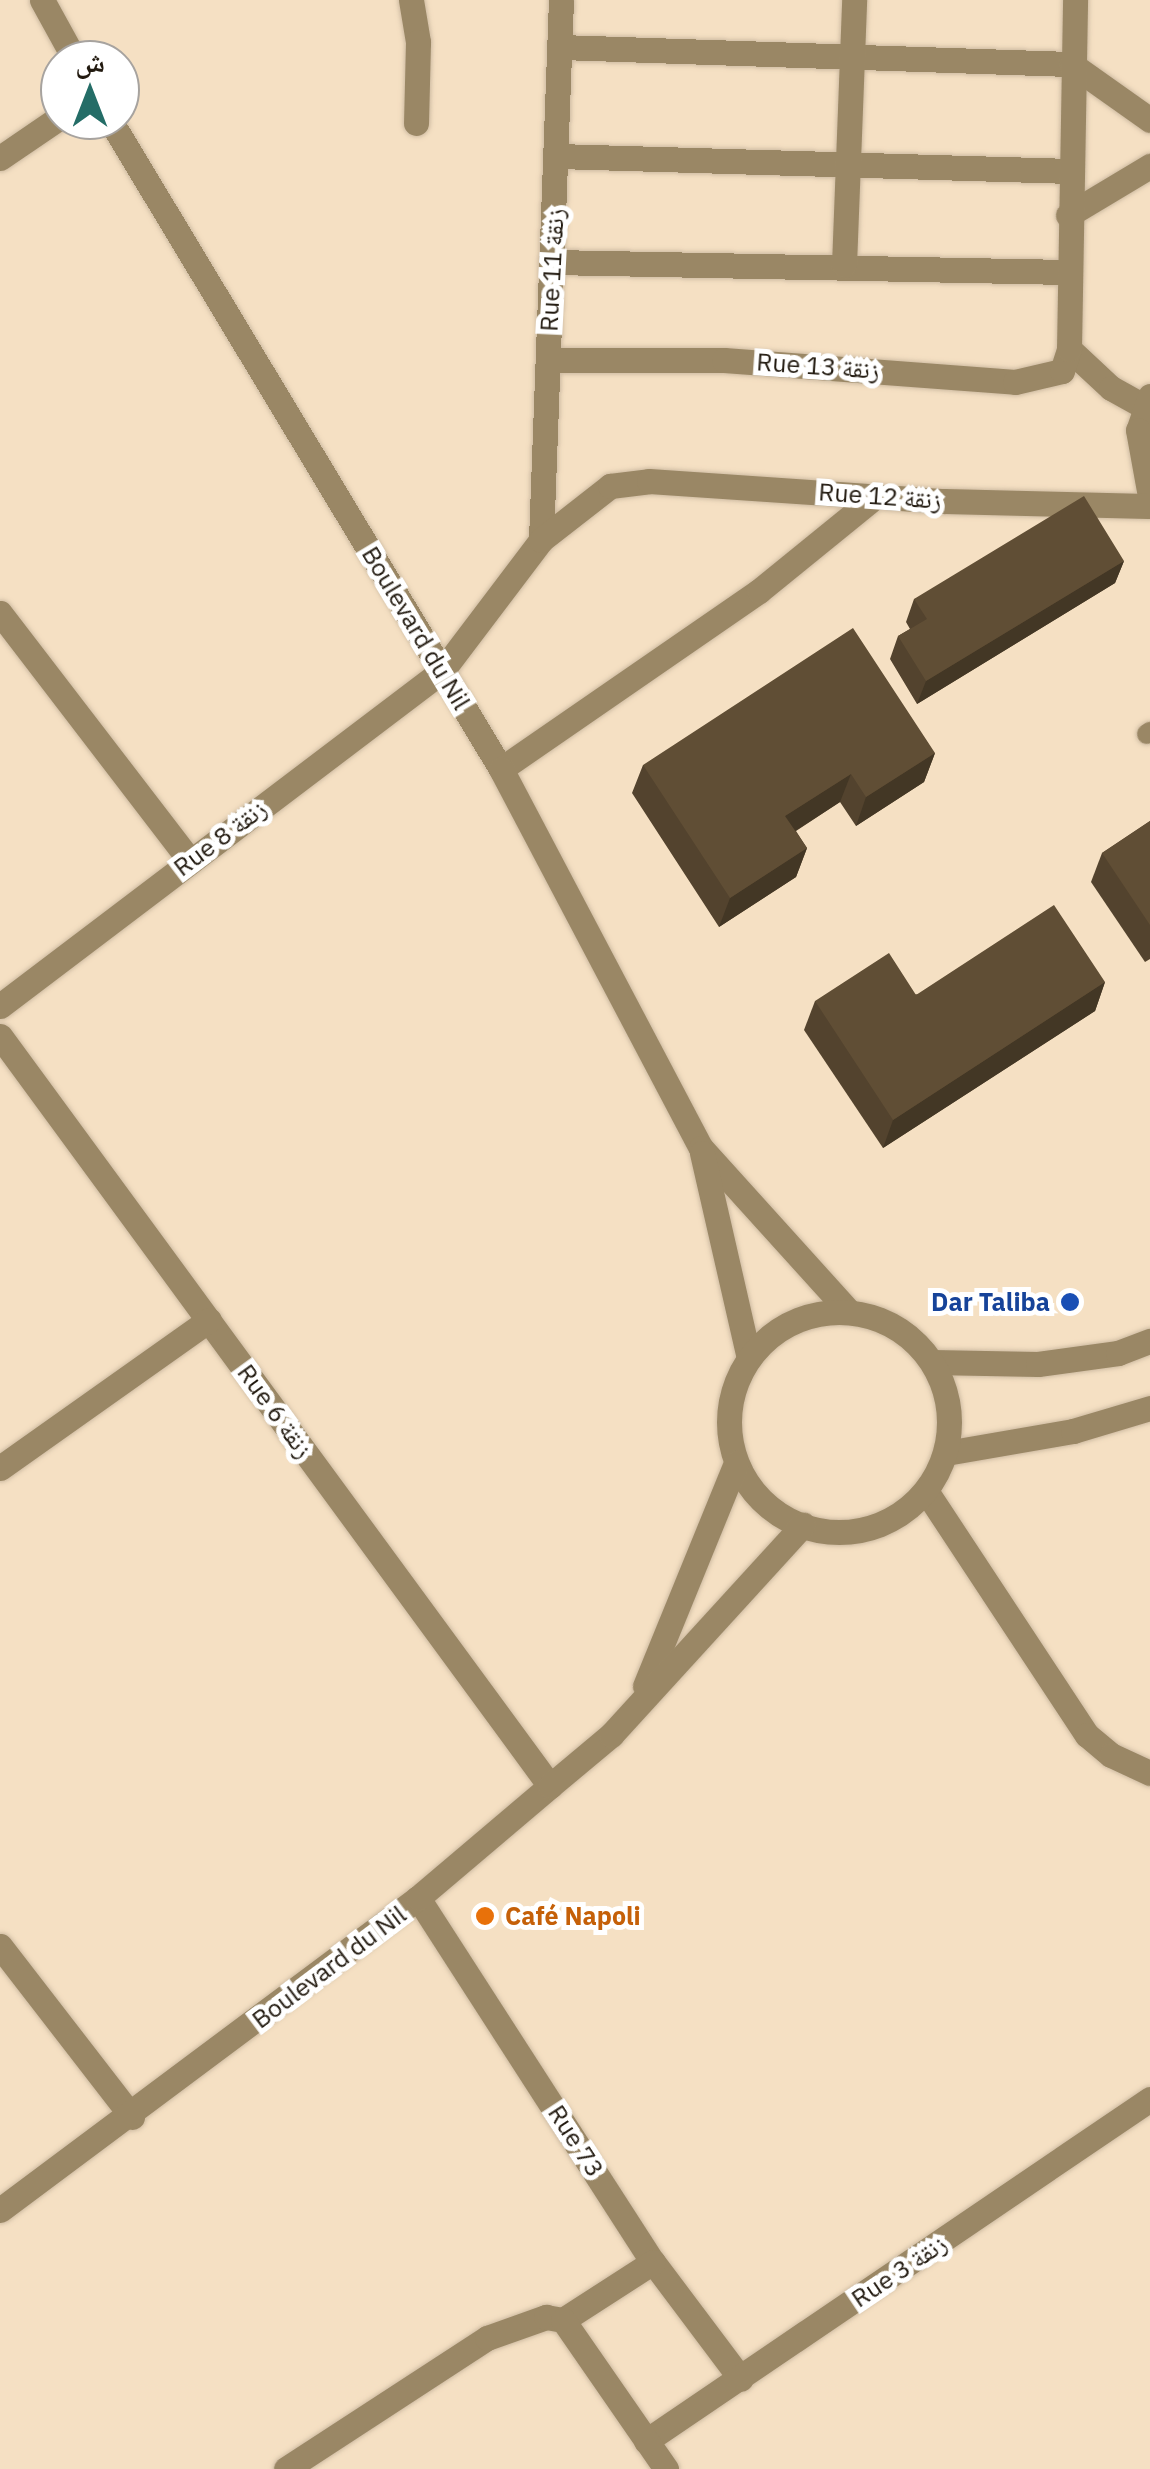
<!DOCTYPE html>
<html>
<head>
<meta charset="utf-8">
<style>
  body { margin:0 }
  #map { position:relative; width:1150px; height:2469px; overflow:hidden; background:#f5e0c3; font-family:"IBM Plex Sans","Noto Naskh Arabic",sans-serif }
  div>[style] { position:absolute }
  .roads { filter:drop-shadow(0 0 2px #cfbca3) drop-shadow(0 0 2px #cfbca3) }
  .service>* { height:20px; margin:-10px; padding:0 10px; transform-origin:10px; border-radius:10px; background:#9a8765 }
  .minor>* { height:25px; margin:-12.5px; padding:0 12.5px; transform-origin:12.5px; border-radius:12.5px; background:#9a8765 }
  .tertiary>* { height:25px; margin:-12.5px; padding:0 12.5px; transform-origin:12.5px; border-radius:12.5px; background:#9a8765 }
  .tertiary>.ring { margin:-12.5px; padding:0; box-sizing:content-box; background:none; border:25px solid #9a8765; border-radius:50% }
  .wall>* { inset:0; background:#53432e }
  .shaded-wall>* { inset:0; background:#433725 }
  .building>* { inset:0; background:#604e35 }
  .dots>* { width:28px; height:28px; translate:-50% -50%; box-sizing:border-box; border:5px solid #fff; border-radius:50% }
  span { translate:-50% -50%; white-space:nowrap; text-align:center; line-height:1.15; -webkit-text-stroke:10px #fff; paint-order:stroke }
  .street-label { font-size:25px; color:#221a10 }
  .transit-label { font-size:25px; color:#164399; font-weight:700 }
  .right { translate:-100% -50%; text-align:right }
  .food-label { font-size:25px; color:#c56008; font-weight:700 }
  .left { translate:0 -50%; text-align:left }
  .north { position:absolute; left:40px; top:40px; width:100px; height:100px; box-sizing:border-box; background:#fff; border:2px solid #a7a39f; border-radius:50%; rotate:0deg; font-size:28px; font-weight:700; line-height:40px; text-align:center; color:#221a10 }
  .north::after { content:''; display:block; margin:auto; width:35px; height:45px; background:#246d67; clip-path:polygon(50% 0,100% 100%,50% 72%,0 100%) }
</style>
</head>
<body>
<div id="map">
  <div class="roads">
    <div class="service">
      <div style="left:1147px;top:734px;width:4px;rotate:-34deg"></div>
    </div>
    <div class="minor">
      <div style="left:411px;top:0;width:43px;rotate:80.5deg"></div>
      <div style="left:418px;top:42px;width:81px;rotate:91.4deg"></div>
      <div style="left:560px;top:47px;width:511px;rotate:1.91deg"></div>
      <div style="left:1071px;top:64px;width:97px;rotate:35.3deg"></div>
      <div style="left:557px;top:156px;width:514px;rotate:1.67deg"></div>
      <div style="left:0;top:158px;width:73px;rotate:-34.3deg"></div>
      <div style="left:1068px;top:215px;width:96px;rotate:-30.9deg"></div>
      <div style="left:552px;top:262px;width:514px;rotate:1.11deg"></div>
      <div style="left:844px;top:265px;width:265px;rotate:-87.8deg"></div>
      <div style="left:1069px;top:349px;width:57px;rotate:42.9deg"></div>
      <div style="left:1111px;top:388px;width:35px;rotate:29deg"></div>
      <div style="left:548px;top:360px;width:176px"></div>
      <div style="left:724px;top:360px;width:292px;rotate:4.3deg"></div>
      <div style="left:1015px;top:382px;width:48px;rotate:-13.2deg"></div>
      <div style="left:1062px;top:371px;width:23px;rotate:-72deg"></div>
      <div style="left:1069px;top:349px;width:349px;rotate:-89deg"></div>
      <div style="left:1150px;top:396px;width:36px;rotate:109deg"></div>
      <div style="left:1138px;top:430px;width:67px;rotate:79.7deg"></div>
      <div style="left:541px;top:540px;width:540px;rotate:-87.88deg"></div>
      <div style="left:0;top:613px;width:312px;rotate:52.5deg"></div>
      <div style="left:501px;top:769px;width:313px;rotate:-34.6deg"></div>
      <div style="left:759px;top:591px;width:151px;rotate:-39.1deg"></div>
      <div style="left:0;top:1006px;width:555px;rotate:-37.16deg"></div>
      <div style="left:442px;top:671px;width:164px;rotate:-52.9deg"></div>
      <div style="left:541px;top:540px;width:88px;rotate:-38deg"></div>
      <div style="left:610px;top:486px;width:39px;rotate:-7deg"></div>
      <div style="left:649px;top:481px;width:296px;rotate:3.9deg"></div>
      <div style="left:944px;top:501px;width:206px;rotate:1.4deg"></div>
      <div style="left:0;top:1036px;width:930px;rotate:53.75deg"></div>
      <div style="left:932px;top:1362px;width:106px;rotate:1.1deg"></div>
      <div style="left:1038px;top:1364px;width:81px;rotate:-7.8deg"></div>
      <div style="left:1118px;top:1353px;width:34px;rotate:-21deg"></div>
      <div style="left:946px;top:1453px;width:129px;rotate:-9.8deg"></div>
      <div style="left:1073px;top:1431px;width:80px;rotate:-16.6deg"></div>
      <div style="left:0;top:1468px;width:256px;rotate:-35.3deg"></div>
      <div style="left:926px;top:1491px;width:292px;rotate:56.6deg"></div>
      <div style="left:1087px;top:1735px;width:31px;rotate:40deg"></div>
      <div style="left:1111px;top:1755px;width:43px;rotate:24.8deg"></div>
      <div style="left:418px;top:1898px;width:433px;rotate:57.2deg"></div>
      <div style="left:653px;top:2262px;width:146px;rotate:53.1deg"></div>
      <div style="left:0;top:1946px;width:216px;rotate:52.3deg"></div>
      <div style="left:563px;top:2320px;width:107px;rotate:-32.8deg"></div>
      <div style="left:646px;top:2441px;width:609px;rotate:-34.16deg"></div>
      <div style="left:286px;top:2469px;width:240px;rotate:-33.1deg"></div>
      <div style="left:487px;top:2338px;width:63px;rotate:-19.6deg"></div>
      <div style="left:546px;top:2317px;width:17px;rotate:10deg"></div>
      <div style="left:563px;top:2320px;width:181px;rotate:55.3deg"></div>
    </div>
    <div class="tertiary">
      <div style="left:42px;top:0;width:68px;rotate:61.2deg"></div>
      <div style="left:110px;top:120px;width:758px;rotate:58.93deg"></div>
      <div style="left:501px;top:769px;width:429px;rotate:62.2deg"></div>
      <div style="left:701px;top:1148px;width:221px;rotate:47.9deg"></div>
      <div style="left:702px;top:1153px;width:210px;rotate:77.1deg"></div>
      <div class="ring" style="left:729px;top:1312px;width:195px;height:195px"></div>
      <div style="left:645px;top:1686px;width:241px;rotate:-67.8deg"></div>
      <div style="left:0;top:2210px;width:522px;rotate:-36.74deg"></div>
      <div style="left:418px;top:1898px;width:173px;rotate:-40.3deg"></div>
      <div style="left:550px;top:1786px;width:80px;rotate:-39.9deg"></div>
      <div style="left:611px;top:1735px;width:285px;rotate:-47.6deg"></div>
    </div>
  </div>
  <div class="wall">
    <div style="clip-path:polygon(1124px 561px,1115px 583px,917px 704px,890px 659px,898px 636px,910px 629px,906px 622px,914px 599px)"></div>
    <div style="clip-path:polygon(935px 753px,924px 782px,856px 826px,840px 802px,796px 831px,807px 848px,796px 877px,719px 927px,632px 793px,643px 765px)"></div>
    <div style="clip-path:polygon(1150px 821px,1150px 959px,1145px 962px,1091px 882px,1102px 853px)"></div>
    <div style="clip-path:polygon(1105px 982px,1095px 1011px,883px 1148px,804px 1030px,815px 1001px)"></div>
  </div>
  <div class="shaded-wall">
    <div style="clip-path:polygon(1124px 561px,1115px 583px,917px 704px,926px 681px)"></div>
    <div style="clip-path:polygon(935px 753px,924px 782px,856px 826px,866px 797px)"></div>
    <div style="clip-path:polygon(851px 774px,840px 802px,775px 844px,785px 816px)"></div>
    <div style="clip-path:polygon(807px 848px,796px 877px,719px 927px,730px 898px)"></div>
    <div style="clip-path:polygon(1105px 982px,1095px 1011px,883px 1148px,893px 1120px)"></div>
  </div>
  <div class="building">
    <div style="clip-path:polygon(1084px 496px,1124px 561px,926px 681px,898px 636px,927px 619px,914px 599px)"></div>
    <div style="clip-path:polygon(853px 628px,935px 753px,866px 797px,851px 774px,785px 816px,807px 848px,730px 898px,643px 765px)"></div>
    <div style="clip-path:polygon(1150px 821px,1150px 925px,1102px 853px)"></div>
    <div style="clip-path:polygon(1054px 905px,1105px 982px,893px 1120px,815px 1001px,889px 953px,916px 995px)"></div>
  </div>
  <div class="dots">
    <div style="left:1070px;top:1302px;background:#1a4fb4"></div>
    <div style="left:485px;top:1916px;background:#e8710a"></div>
  </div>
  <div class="street-label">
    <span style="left:552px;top:270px;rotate:-87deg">Rue 11 زنقة</span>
    <span style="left:818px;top:366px;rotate:4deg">Rue 13 زنقة</span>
    <span style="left:880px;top:496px;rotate:4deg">Rue 12 زنقة</span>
    <span style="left:416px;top:628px;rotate:59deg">Boulevard du Nil</span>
    <span style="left:220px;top:838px;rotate:-37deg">Rue 8 زنقة</span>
    <span style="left:275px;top:1411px;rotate:54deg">Rue 6 زنقة</span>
    <span style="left:329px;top:1967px;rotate:-37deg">Boulevard du Nil</span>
    <span style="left:576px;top:2141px;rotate:57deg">Rue 73</span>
    <span style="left:899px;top:2271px;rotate:-34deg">Rue 3 زنقة</span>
  </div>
  <div class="transit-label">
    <span class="right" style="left:1050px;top:1302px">Dar Taliba</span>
  </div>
  <div class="food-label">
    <span class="left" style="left:505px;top:1916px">Café Napoli</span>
  </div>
  <div class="north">ش</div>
</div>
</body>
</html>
